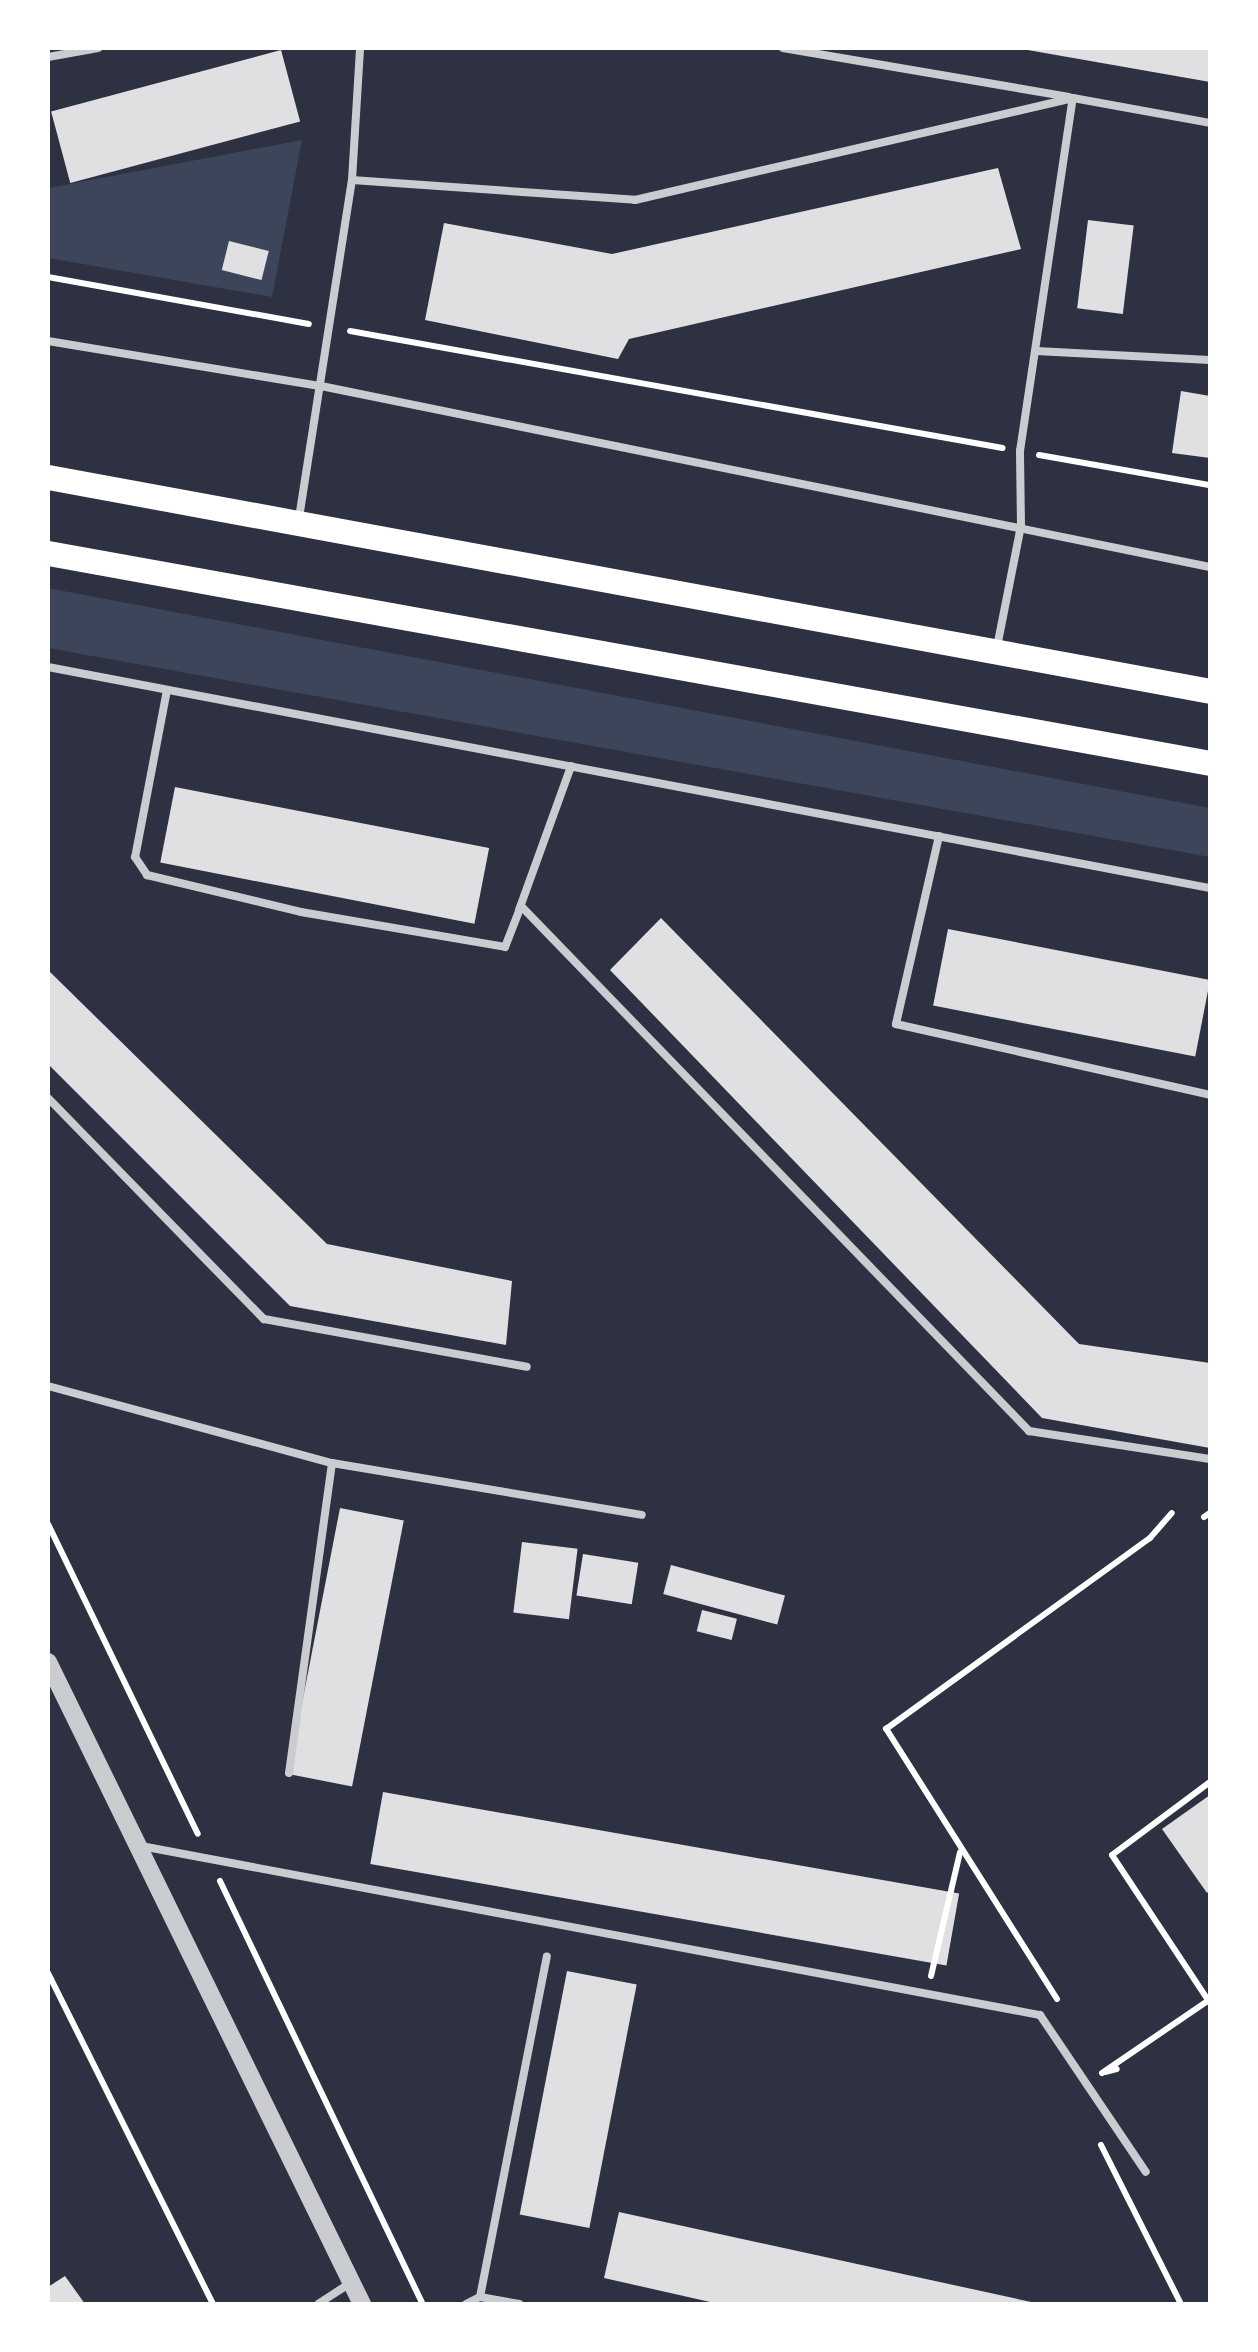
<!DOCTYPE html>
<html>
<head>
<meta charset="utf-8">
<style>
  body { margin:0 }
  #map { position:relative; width:1258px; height:2352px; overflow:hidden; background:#2d3142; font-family:"Exo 2",sans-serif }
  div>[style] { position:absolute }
  .green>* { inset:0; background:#3c4559 }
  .building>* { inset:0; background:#e0e0e3; transform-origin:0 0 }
  .path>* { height:6px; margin:-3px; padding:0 3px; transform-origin:3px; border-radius:3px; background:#fff }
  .service>* { height:8px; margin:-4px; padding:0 4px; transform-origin:4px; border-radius:4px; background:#caccd0 }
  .tertiary>* { height:18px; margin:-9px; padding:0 9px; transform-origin:9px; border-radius:9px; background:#caccd0 }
  .primary>* { height:25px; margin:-12.5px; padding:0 12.5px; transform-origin:12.5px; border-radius:12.5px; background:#fff }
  span { translate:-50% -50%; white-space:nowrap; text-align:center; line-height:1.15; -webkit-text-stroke:8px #fff; paint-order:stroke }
  .frame { position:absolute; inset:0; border:50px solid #fff; pointer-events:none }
</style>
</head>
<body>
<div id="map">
  <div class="green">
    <div style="clip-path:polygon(302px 140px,272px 297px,48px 258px,48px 188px)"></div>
    <div style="clip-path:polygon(48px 588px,1210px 808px,1210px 857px,48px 648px)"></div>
  </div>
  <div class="building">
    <div style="clip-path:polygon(1210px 48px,1210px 82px,1022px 49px,1022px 48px)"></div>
    <div style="left:281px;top:50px;width:74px;height:238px;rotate:75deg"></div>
    <div style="clip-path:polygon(998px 168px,1021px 249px,629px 339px,618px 359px,425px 320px,444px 223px,612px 254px)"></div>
    <div style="left:1088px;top:220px;width:46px;height:89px;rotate:7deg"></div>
    <div style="left:229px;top:241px;width:41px;height:30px;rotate:14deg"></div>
    <div style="clip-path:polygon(1181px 391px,1210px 396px,1210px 458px,1172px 453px)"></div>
    <div style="left:175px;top:787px;width:320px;height:77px;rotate:11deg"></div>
    <div style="clip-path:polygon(661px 918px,1079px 1344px,1210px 1363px,1210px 1448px,1042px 1418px,610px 970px)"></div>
    <div style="left:948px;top:929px;width:267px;height:78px;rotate:11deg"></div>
    <div style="clip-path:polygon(48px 970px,327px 1244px,512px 1281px,506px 1345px,290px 1306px,48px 1064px)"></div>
    <div style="left:340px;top:1508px;width:65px;height:271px;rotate:11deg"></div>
    <div style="left:522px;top:1542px;width:56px;height:71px;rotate:7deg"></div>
    <div style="left:583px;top:1554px;width:56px;height:42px;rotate:9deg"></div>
    <div style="left:671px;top:1565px;width:118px;height:30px;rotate:15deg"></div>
    <div style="left:702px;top:1610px;width:36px;height:22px;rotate:14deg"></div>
    <div style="left:383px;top:1792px;width:585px;height:73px;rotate:10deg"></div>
    <div style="clip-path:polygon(1210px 1795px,1210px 1890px,1207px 1893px,1162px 1829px)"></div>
    <div style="left:567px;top:1971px;width:71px;height:248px;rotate:11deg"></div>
    <div style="clip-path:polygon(619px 2212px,1036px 2303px,1036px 2304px,719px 2304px,604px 2278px)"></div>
    <div style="clip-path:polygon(65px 2276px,85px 2304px,49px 2304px,48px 2287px)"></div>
  </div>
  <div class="path">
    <div style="left:48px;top:277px;width:265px;rotate:10.2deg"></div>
    <div style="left:350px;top:331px;width:663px;rotate:10.16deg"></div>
    <div style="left:1039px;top:455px;width:174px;rotate:10deg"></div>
    <div style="left:1204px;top:1517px;width:7px;rotate:-34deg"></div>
    <div style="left:48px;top:1524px;width:344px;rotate:64.2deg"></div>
    <div style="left:1210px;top:1782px;width:122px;rotate:143.3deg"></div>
    <div style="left:1112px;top:1855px;width:178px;rotate:56.5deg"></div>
    <div style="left:220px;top:1881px;width:469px;rotate:64.4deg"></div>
    <div style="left:48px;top:1973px;width:370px;rotate:63.5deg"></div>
    <div style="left:931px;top:1976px;width:127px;rotate:-76.8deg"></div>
    <div style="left:1057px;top:1999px;width:320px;rotate:-122.3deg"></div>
    <div style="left:886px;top:1729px;width:326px;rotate:-35.9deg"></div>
    <div style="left:1150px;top:1538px;width:33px;rotate:-49deg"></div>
    <div style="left:1105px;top:2072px;width:12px;rotate:-14deg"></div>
    <div style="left:1102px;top:2073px;width:130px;rotate:-34.3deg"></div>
    <div style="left:1101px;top:2145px;width:178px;rotate:63.3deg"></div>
  </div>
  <div class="service">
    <div style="left:783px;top:48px;width:290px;rotate:9.7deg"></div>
    <div style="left:48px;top:57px;width:51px;rotate:-10.2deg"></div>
    <div style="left:352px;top:180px;width:284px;rotate:4deg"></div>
    <div style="left:635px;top:200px;width:450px;rotate:-13.1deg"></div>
    <div style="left:48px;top:341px;width:277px;rotate:9.4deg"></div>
    <div style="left:321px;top:386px;width:907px;rotate:11.51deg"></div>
    <div style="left:1036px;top:351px;width:174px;rotate:3deg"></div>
    <div style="left:299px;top:518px;width:342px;rotate:-81.1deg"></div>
    <div style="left:352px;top:180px;width:132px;rotate:-86.5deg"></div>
    <div style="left:997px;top:647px;width:123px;rotate:-78.8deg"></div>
    <div style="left:1021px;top:526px;width:75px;rotate:-90.8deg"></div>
    <div style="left:1020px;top:451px;width:357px;rotate:-81.5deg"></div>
    <div style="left:1073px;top:98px;width:139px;rotate:10.3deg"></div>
    <div style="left:48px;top:667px;width:1183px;rotate:10.77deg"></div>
    <div style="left:167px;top:690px;width:170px;rotate:100.8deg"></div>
    <div style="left:135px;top:857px;width:22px;rotate:56deg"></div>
    <div style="left:147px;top:875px;width:158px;rotate:13.5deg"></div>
    <div style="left:301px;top:912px;width:207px;rotate:9.7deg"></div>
    <div style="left:505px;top:947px;width:44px;rotate:-68.7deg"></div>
    <div style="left:521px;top:906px;width:731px;rotate:45.94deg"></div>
    <div style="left:1029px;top:1431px;width:183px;rotate:8.8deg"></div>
    <div style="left:939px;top:836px;width:193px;rotate:102.9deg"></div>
    <div style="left:896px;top:1024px;width:322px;rotate:12.7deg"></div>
    <div style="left:519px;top:910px;width:153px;rotate:-70.1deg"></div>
    <div style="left:48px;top:1098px;width:309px;rotate:45.7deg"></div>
    <div style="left:264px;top:1319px;width:267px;rotate:10.3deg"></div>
    <div style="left:48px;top:1386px;width:294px;rotate:15.2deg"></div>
    <div style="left:332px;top:1463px;width:314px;rotate:9.5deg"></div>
    <div style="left:289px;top:1773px;width:313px;rotate:-82.1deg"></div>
    <div style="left:141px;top:1846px;width:915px;rotate:10.65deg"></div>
    <div style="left:1040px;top:2015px;width:189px;rotate:56deg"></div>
    <div style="left:480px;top:2297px;width:347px;rotate:-78.9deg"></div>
    <div style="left:318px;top:2304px;width:38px;rotate:-33deg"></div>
    <div style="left:466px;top:2304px;width:16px;rotate:-27deg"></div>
    <div style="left:480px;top:2297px;width:40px;rotate:10deg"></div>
  </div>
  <div class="tertiary">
    <div style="left:48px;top:1662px;width:715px;rotate:63.94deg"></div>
  </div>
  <div class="primary">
    <div style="left:48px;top:477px;width:1182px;rotate:10.43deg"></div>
    <div style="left:48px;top:553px;width:1181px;rotate:10.24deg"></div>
  </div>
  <div class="frame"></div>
</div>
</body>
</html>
